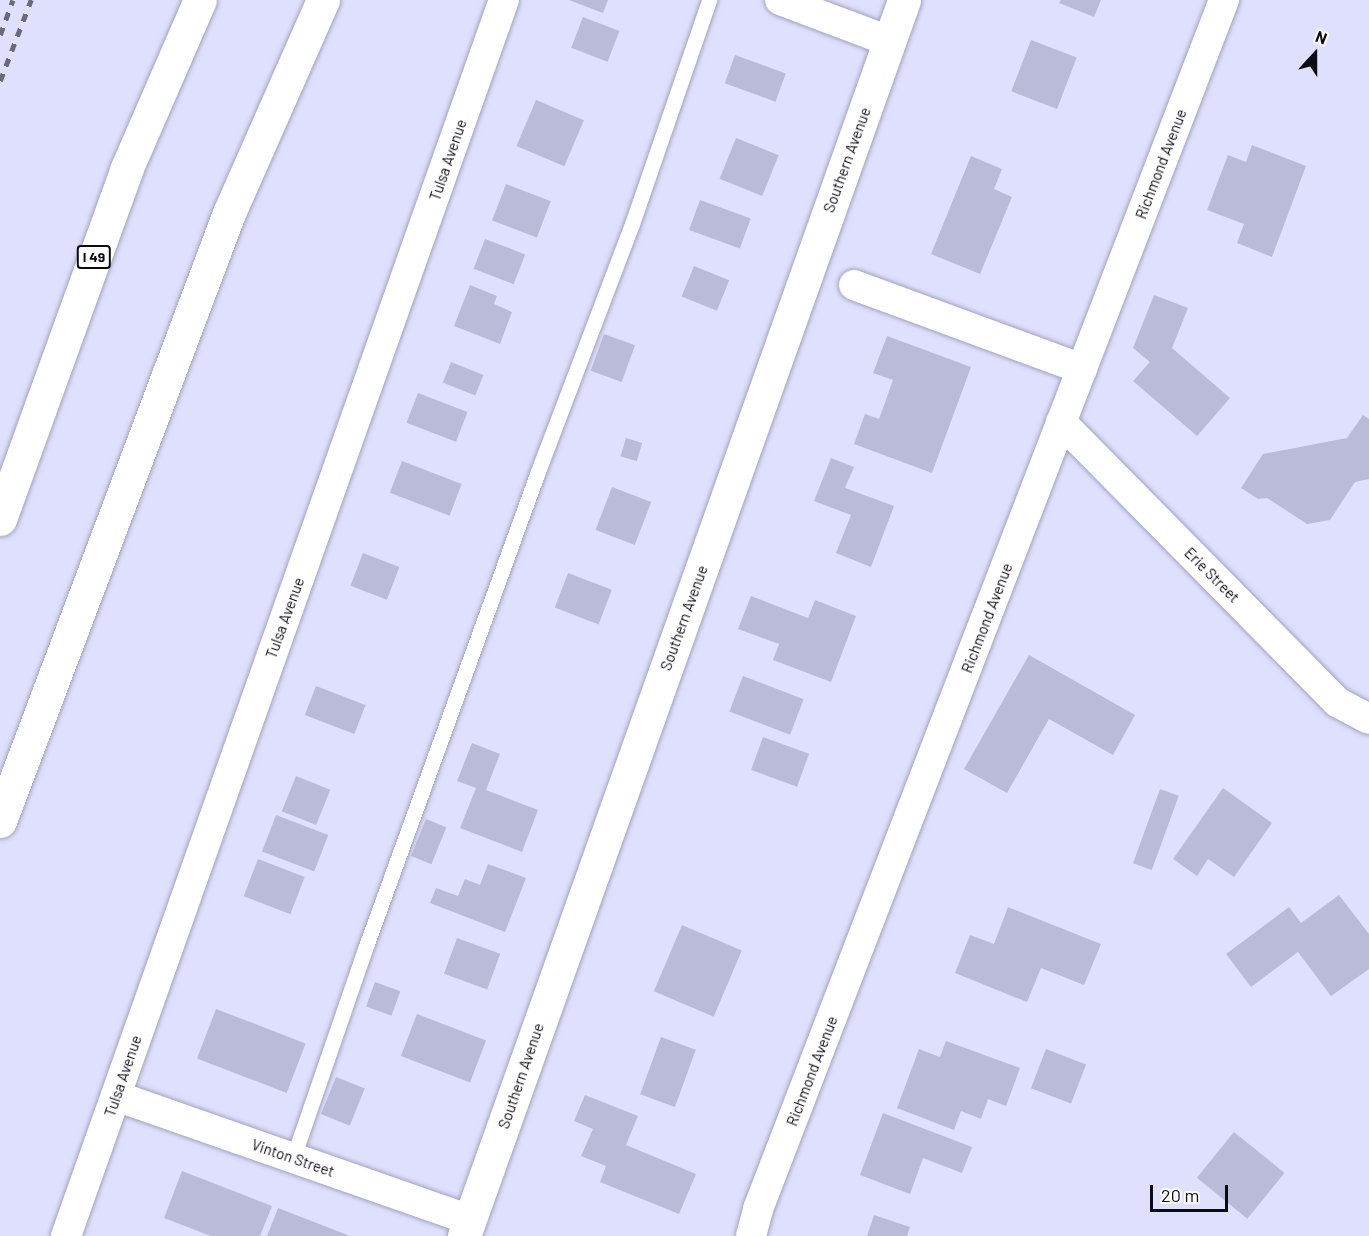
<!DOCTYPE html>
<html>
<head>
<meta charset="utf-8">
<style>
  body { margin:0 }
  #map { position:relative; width:1369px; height:1236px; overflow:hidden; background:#dfe0fe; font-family:Barlow,sans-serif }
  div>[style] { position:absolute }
  .building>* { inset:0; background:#babbd8; transform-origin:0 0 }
  .roads { filter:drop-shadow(0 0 2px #a1a2be) drop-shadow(0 0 2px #a1a2be) }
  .service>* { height:15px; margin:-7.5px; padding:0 7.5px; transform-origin:7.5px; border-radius:7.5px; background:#fff }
  .minor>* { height:30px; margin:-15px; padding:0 15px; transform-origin:15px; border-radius:15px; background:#fff }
  .tertiary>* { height:33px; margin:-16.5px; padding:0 16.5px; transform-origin:16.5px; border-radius:16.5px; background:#fff }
  .motorway>* { height:33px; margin:-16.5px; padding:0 16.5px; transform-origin:16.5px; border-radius:16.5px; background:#fff }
  .rail>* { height:4.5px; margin-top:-2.25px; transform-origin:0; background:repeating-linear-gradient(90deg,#69697c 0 8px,transparent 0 16px) }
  span { translate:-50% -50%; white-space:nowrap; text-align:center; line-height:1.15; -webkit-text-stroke:6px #fff; paint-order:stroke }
  .shield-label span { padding:2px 4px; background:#fff; border:2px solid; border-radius:4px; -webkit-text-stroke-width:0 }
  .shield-label { font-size:14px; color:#0b0b15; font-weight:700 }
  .street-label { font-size:15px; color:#0b0b15 }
  .north { position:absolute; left:1285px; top:24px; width:60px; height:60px; -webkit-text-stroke:4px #fff; paint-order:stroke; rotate:21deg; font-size:16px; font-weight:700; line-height:24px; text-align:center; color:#0b0b15 }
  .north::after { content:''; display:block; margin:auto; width:21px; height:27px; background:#0b0b15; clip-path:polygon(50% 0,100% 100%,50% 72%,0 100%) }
  .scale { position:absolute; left:1150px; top:1185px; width:78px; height:27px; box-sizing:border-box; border:3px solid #0b0b15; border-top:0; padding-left:8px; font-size:18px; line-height:21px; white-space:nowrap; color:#0b0b15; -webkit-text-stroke:4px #fff; paint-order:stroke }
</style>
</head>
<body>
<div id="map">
  <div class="building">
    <div style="clip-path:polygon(569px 0,608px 0,603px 13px)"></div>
    <div style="clip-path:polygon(1061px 0,1101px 0,1094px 17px,1059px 3px)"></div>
    <div style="left:583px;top:17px;width:39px;height:33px;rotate:21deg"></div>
    <div style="left:1031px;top:40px;width:49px;height:55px;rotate:21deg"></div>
    <div style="left:735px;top:55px;width:54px;height:30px;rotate:20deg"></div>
    <div style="left:536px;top:100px;width:52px;height:50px;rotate:23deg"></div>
    <div style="left:736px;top:138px;width:46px;height:44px;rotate:22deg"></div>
    <div style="clip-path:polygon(1252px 145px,1306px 166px,1272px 257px,1237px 243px,1244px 224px,1207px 210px,1228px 155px,1246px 162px)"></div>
    <div style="clip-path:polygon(971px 156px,1002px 169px,994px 189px,1012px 197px,980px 274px,931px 254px)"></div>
    <div style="left:506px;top:184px;width:48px;height:39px;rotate:21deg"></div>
    <div style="left:700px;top:200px;width:54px;height:32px;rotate:20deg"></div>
    <div style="left:485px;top:239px;width:43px;height:32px;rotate:21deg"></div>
    <div style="left:694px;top:266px;width:38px;height:33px;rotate:22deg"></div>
    <div style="clip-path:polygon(470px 285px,497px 296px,494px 304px,512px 312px,500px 344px,454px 326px)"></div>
    <div style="clip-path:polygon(1154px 295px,1188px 308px,1172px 348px,1230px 398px,1197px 436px,1133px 381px,1150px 362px,1133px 348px)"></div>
    <div style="left:604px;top:334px;width:33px;height:39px;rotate:20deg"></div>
    <div style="clip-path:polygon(887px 336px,971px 367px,932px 473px,854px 444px,865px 414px,879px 419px,893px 380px,873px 373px)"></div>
    <div style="left:451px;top:362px;width:35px;height:22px;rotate:22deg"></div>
    <div style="left:418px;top:393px;width:53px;height:32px;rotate:21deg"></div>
    <div style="clip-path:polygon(1363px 415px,1369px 419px,1369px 479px,1355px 482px,1330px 520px,1307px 524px,1267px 498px,1258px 499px,1241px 488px,1263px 454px,1347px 438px)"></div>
    <div style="left:626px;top:438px;width:17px;height:19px;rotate:17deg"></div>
    <div style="clip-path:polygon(831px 458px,854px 467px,845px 488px,894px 506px,871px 567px,836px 553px,851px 515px,814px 501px)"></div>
    <div style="left:402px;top:461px;width:64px;height:34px;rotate:21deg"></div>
    <div style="left:612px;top:487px;width:42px;height:46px;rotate:21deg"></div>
    <div style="left:363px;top:553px;width:39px;height:35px;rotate:21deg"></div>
    <div style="left:568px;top:573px;width:47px;height:37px;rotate:21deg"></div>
    <div style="clip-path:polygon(751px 596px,808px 618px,815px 600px,856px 616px,831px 682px,773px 660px,779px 644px,738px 629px)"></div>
    <div style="clip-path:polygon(1029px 655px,1135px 715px,1113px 755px,1049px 719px,1007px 793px,964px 769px)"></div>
    <div style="left:743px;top:676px;width:65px;height:38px;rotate:21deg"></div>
    <div style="left:316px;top:686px;width:53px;height:31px;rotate:21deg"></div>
    <div style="left:763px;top:737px;width:49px;height:35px;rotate:20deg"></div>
    <div style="clip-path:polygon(472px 743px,500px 754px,486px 790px,538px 810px,522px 852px,460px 828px,476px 788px,457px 781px)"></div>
    <div style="left:296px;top:776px;width:37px;height:38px;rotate:22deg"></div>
    <div style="clip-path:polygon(1223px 788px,1272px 823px,1234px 877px,1208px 859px,1197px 876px,1173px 859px)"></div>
    <div style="left:1160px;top:789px;width:20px;height:79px;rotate:20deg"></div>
    <div style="left:276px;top:815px;width:56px;height:39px;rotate:21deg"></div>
    <div style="left:426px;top:819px;width:22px;height:40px;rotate:22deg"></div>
    <div style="left:258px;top:859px;width:50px;height:40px;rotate:21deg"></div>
    <div style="clip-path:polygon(488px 864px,526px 878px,505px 932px,430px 903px,436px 888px,458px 896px,465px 879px,480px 885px)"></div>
    <div style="clip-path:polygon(1339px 895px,1369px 934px,1369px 969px,1331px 996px,1298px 952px,1251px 987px,1226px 954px,1289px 907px,1301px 923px)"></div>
    <div style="clip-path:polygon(1008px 907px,1101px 944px,1084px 985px,1041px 968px,1027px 1002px,955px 973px,970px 935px,994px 944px)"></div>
    <div style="left:682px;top:925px;width:65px;height:72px;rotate:23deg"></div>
    <div style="left:457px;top:938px;width:46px;height:38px;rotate:20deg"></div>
    <div style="left:375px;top:982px;width:27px;height:26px;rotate:20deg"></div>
    <div style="left:216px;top:1009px;width:96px;height:53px;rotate:21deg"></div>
    <div style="left:417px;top:1014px;width:74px;height:45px;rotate:21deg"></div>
    <div style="left:661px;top:1037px;width:37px;height:61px;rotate:20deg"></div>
    <div style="clip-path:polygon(946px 1041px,1020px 1068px,1006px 1106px,988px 1099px,981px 1119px,961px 1111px,954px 1130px,897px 1108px,919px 1049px,940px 1057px)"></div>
    <div style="left:1046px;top:1049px;width:43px;height:42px;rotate:21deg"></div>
    <div style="left:336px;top:1077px;width:31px;height:40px;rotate:22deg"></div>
    <div style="clip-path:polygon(585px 1095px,638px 1116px,626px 1145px,696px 1174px,679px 1214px,600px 1182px,606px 1166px,581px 1156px,593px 1129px,574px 1121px)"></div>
    <div style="clip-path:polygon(883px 1113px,972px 1147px,962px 1173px,923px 1158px,910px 1194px,860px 1175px)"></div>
    <div style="left:1234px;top:1132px;width:65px;height:59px;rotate:39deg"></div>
    <div style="clip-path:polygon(182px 1171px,272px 1206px,260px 1236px,211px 1236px,164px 1218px)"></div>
    <div style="clip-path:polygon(278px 1208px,350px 1236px,267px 1236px)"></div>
    <div style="clip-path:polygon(874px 1215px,910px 1227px,907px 1236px,867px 1236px)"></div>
  </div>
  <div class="roads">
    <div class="service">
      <div style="left:293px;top:1158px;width:221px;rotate:-71deg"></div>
      <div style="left:365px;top:949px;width:505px;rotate:-70.09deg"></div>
      <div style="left:537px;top:474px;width:267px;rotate:-69.2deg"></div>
      <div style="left:632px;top:224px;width:237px;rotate:-71deg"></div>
    </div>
    <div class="minor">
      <div style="left:780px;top:0;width:116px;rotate:20.6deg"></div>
      <div style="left:854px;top:285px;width:243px;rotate:20.2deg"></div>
      <div style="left:1061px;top:422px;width:393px;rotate:45.4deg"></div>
      <div style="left:1337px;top:702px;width:36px;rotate:28deg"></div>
      <div style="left:116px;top:1096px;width:375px;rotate:19.3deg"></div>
      <div style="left:66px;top:1236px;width:1311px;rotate:-70.49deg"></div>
      <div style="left:751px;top:1236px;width:28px;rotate:-75deg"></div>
      <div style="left:758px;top:1209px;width:1296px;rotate:-68.92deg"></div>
    </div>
    <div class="tertiary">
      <div style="left:464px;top:1236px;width:1312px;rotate:-70.4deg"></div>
    </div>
    <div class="motorway">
      <div style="left:0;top:519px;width:371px;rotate:-70.1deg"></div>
      <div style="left:126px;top:170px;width:185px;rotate:-66.5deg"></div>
      <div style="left:0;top:821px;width:650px;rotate:-69.36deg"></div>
      <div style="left:229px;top:213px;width:233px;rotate:-66.2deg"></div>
    </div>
  </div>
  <div class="rail">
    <div style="left:0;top:35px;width:37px;rotate:-70deg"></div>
    <div style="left:0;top:81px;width:87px;rotate:-69.1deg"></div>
  </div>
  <div class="shield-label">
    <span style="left:94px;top:257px">I 49</span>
  </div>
  <div class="street-label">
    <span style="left:448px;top:160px;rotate:-71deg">Tulsa Avenue</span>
    <span style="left:847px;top:160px;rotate:-70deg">Southern Avenue</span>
    <span style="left:1161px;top:164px;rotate:-69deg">Richmond Avenue</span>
    <span style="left:1212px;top:575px;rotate:45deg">Erie Street</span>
    <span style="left:285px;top:618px;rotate:-70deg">Tulsa Avenue</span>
    <span style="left:684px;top:618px;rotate:-70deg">Southern Avenue</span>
    <span style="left:987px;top:618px;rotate:-69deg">Richmond Avenue</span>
    <span style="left:812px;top:1071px;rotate:-69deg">Richmond Avenue</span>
    <span style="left:123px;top:1076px;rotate:-71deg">Tulsa Avenue</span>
    <span style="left:521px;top:1076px;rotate:-71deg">Southern Avenue</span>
    <span style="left:293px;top:1158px;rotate:19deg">Vinton Street</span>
  </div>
  <div class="north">N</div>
  <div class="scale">20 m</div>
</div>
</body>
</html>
